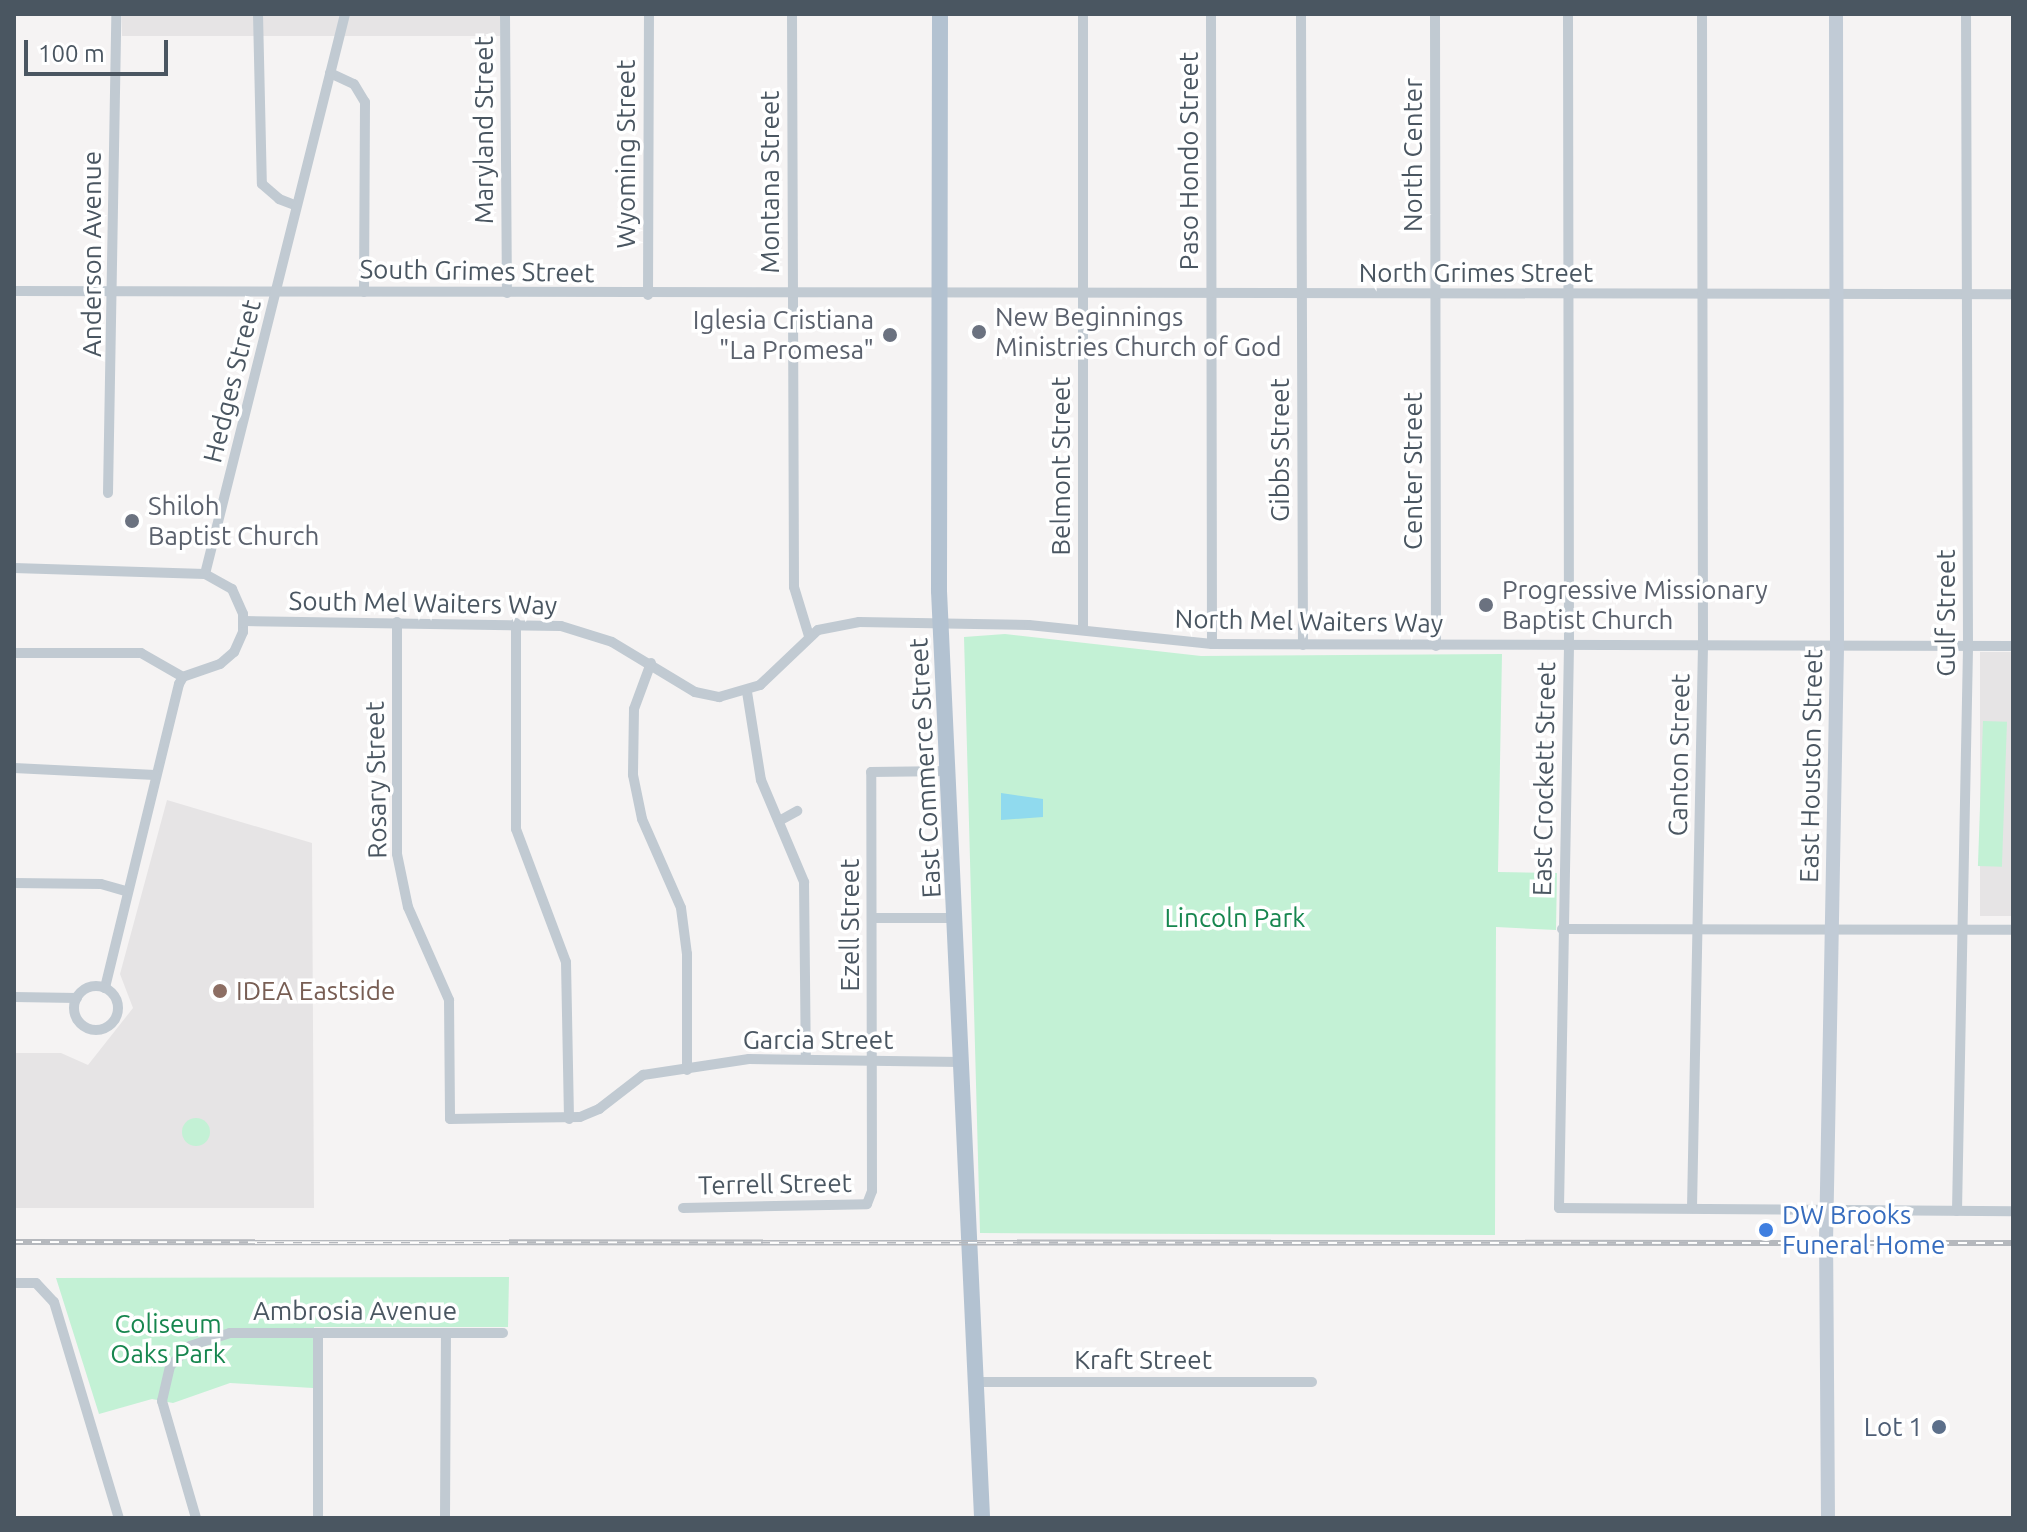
<!DOCTYPE html>
<html>
<head>
<meta charset="utf-8">
<style>
  body { margin:0 }
  #map { position:relative; width:2027px; height:1532px; overflow:hidden; background:#f5f3f3; font-family:Ubuntu,sans-serif }
  div>[style] { position:absolute }
  .education>* { inset:0; background:#e6e4e5; transform-origin:0 0 }
  .green>* { inset:0; background:#c3f1d5; transform-origin:0 0 }
  .round { border-radius:50% }
  .water>* { inset:0; background:#90daee }
  .street>* { height:10px; margin:-5px; padding:0 5px; transform-origin:5px; border-radius:5px; background:#c1cad2 }
  .street>.ring { margin:-5px; padding:0; box-sizing:content-box; background:none; border:10px solid #c1cad2; border-radius:50% }
  .secondary>* { height:14px; margin:-7px; padding:0 7px; transform-origin:7px; border-radius:7px; background:#c1cbd6 }
  .primary>* { height:16px; margin:-8px; padding:0 8px; transform-origin:8px; border-radius:8px; background:#b3c2d1 }
  .rail>* { height:6px; margin-top:-3px; transform-origin:0; background:repeating-linear-gradient(90deg,#fff 0 9px,#b5b8bd 0 18px); box-sizing:border-box; border-block:2px solid #b5b8bd }
  .dots>* { width:22px; height:22px; translate:-50% -50%; box-sizing:border-box; border:4px solid #fff; border-radius:50% }
  span { translate:-50% -50%; white-space:nowrap; text-align:center; line-height:1.15; -webkit-text-stroke:7px #fff; paint-order:stroke }
  .street-label { font-size:26px; color:#4a5661 }
  .worship-label { font-size:26px; color:#5b616d }
  .left { translate:0 -50%; text-align:left }
  .right { translate:-100% -50%; text-align:right }
  .park-label { font-size:26px; color:#17864f }
  .education-label { font-size:26px; color:#785e54 }
  .shop-label { font-size:26px; color:#366cbe }
  .service-label { font-size:26px; color:#4e5e75 }
  .frame { position:absolute; inset:0; border:16px solid #4a5661; pointer-events:none }
  .scale { position:absolute; left:24px; top:40px; width:144px; height:36px; box-sizing:border-box; border:4px solid #4a5661; border-top:0; padding-left:10px; font-size:24px; line-height:28px; white-space:nowrap; color:#4a5661; -webkit-text-stroke:6px #fff; paint-order:stroke }
</style>
</head>
<body>
<div id="map">
  <div class="education">
    <div style="left:122px;top:14px;width:378px;height:22px"></div>
    <div style="left:1980px;top:652px;width:33px;height:264px"></div>
    <div style="clip-path:polygon(167px 800px,312px 843px,314px 1208px,14px 1208px,14px 1053px,61px 1053px,88px 1065px,133px 1008px,120px 974px)"></div>
  </div>
  <div class="green">
    <div style="clip-path:polygon(1005px 634px,1201px 656px,1502px 654px,1498px 872px,1557px 873px,1556px 930px,1496px 927px,1495px 1235px,980px 1233px,964px 637px)"></div>
    <div style="left:1983px;top:721px;width:24px;height:145px;rotate:2deg"></div>
    <div class="round" style="left:182px;top:1118px;width:28px;height:28px"></div>
    <div style="clip-path:polygon(509px 1277px,508px 1327px,314px 1327px,313px 1388px,230px 1383px,173px 1403px,152px 1399px,99px 1414px,56px 1278px)"></div>
  </div>
  <div class="water">
    <div style="clip-path:polygon(1001px 793px,1043px 799px,1043px 817px,1001px 820px)"></div>
  </div>
  <div class="street">
    <div style="left:258px;top:14px;width:170px;rotate:88.7deg"></div>
    <div style="left:262px;top:184px;width:23px;rotate:41deg"></div>
    <div style="left:279px;top:199px;width:17px;rotate:21deg"></div>
    <div style="left:505px;top:14px;width:279px;rotate:89.6deg"></div>
    <div style="left:792px;top:14px;width:573px;rotate:89.8deg"></div>
    <div style="left:794px;top:587px;width:51px;rotate:73deg"></div>
    <div style="left:1211px;top:14px;width:630px;rotate:89.91deg"></div>
    <div style="left:1301px;top:14px;width:631px;rotate:89.82deg"></div>
    <div style="left:1435px;top:14px;width:632px;rotate:89.91deg"></div>
    <div style="left:1568px;top:14px;width:632px;rotate:89.91deg"></div>
    <div style="left:1569px;top:646px;width:562px;rotate:91.02deg"></div>
    <div style="left:1559px;top:1208px;width:454px;rotate:0.4deg"></div>
    <div style="left:330px;top:73px;width:26px;rotate:25deg"></div>
    <div style="left:354px;top:84px;width:21px;rotate:59deg"></div>
    <div style="left:365px;top:102px;width:190px;rotate:90.3deg"></div>
    <div style="left:14px;top:291px;width:1999px;rotate:0.09deg"></div>
    <div style="left:648px;top:295px;width:281px;rotate:-89.8deg"></div>
    <div style="left:108px;top:493px;width:479px;rotate:-89deg"></div>
    <div style="left:14px;top:568px;width:191px;rotate:1.8deg"></div>
    <div style="left:205px;top:574px;width:31px;rotate:29deg"></div>
    <div style="left:232px;top:589px;width:27px;rotate:66deg"></div>
    <div style="left:243px;top:614px;width:18px;rotate:90deg"></div>
    <div style="left:243px;top:632px;width:22px;rotate:114deg"></div>
    <div style="left:234px;top:652px;width:18px;rotate:139deg"></div>
    <div style="left:220px;top:664px;width:39px;rotate:161deg"></div>
    <div style="left:183px;top:677px;width:8px;rotate:120deg"></div>
    <div style="left:179px;top:684px;width:313px;rotate:103.7deg"></div>
    <div style="left:205px;top:574px;width:577px;rotate:-75.96deg"></div>
    <div style="left:244px;top:621px;width:317px;rotate:0.9deg"></div>
    <div style="left:561px;top:626px;width:53px;rotate:17.4deg"></div>
    <div style="left:612px;top:642px;width:97px;rotate:31.1deg"></div>
    <div style="left:695px;top:692px;width:25px;rotate:12deg"></div>
    <div style="left:719px;top:697px;width:43px;rotate:-16.3deg"></div>
    <div style="left:760px;top:685px;width:80px;rotate:-43.5deg"></div>
    <div style="left:818px;top:630px;width:42px;rotate:-11deg"></div>
    <div style="left:859px;top:622px;width:170px;rotate:1deg"></div>
    <div style="left:1029px;top:625px;width:184px;rotate:5.9deg"></div>
    <div style="left:1212px;top:644px;width:801px;rotate:0.14deg"></div>
    <div style="left:397px;top:622px;width:232px;rotate:90deg"></div>
    <div style="left:397px;top:854px;width:54px;rotate:78.3deg"></div>
    <div style="left:408px;top:907px;width:102px;rotate:66.2deg"></div>
    <div style="left:449px;top:1000px;width:119px;rotate:89.5deg"></div>
    <div style="left:450px;top:1119px;width:130px;rotate:-0.9deg"></div>
    <div style="left:580px;top:1117px;width:21px;rotate:-23deg"></div>
    <div style="left:599px;top:1109px;width:56px;rotate:-37.7deg"></div>
    <div style="left:643px;top:1075px;width:107px;rotate:-8.6deg"></div>
    <div style="left:749px;top:1059px;width:212px;rotate:0.8deg"></div>
    <div style="left:516px;top:623px;width:206px;rotate:90deg"></div>
    <div style="left:516px;top:829px;width:142px;rotate:69.4deg"></div>
    <div style="left:566px;top:962px;width:157px;rotate:88.9deg"></div>
    <div style="left:1083px;top:630px;width:616px;rotate:-90deg"></div>
    <div style="left:14px;top:653px;width:127px"></div>
    <div style="left:141px;top:653px;width:48px;rotate:29.7deg"></div>
    <div style="left:651px;top:663px;width:49px;rotate:110.3deg"></div>
    <div style="left:634px;top:709px;width:66px;rotate:90.9deg"></div>
    <div style="left:633px;top:775px;width:45px;rotate:78.4deg"></div>
    <div style="left:642px;top:819px;width:97px;rotate:66.3deg"></div>
    <div style="left:681px;top:908px;width:46px;rotate:82.6deg"></div>
    <div style="left:687px;top:954px;width:116px;rotate:90deg"></div>
    <div style="left:747px;top:692px;width:89px;rotate:81deg"></div>
    <div style="left:761px;top:780px;width:111px;rotate:67.1deg"></div>
    <div style="left:804px;top:882px;width:177px;rotate:89.4deg"></div>
    <div style="left:14px;top:768px;width:141px;rotate:2.8deg"></div>
    <div style="left:779px;top:821px;width:21px;rotate:-29deg"></div>
    <div style="left:14px;top:883px;width:87px;rotate:0.7deg"></div>
    <div style="left:101px;top:884px;width:25px;rotate:16deg"></div>
    <div style="left:872px;top:918px;width:85px"></div>
    <div style="left:1562px;top:929px;width:451px;rotate:0.1deg"></div>
    <div class="ring" style="left:74px;top:986px;width:34px;height:34px"></div>
    <div style="left:14px;top:997px;width:63px;rotate:0.9deg"></div>
    <div style="left:683px;top:1208px;width:184px;rotate:-1.2deg"></div>
    <div style="left:867px;top:1204px;width:14px;rotate:-69deg"></div>
    <div style="left:872px;top:1191px;width:419px;rotate:-90.1deg"></div>
    <div style="left:871px;top:772px;width:79px;rotate:-0.7deg"></div>
    <div style="left:1692px;top:1208px;width:562px;rotate:-88.88deg"></div>
    <div style="left:1703px;top:646px;width:632px;rotate:-90.09deg"></div>
    <div style="left:1957px;top:1211px;width:565px;rotate:-88.88deg"></div>
    <div style="left:1968px;top:646px;width:632px;rotate:-90.18deg"></div>
    <div style="left:14px;top:1283px;width:22px"></div>
    <div style="left:36px;top:1283px;width:26px;rotate:47deg"></div>
    <div style="left:54px;top:1302px;width:226px;rotate:73.3deg"></div>
    <div style="left:975px;top:1382px;width:337px"></div>
    <div style="left:196px;top:1518px;width:122px;rotate:-106.2deg"></div>
    <div style="left:162px;top:1401px;width:36px;rotate:-77deg"></div>
    <div style="left:170px;top:1366px;width:28px;rotate:-45deg"></div>
    <div style="left:190px;top:1346px;width:42px;rotate:-18deg"></div>
    <div style="left:230px;top:1333px;width:273px"></div>
    <div style="left:318px;top:1518px;width:185px;rotate:-90deg"></div>
    <div style="left:445px;top:1518px;width:185px;rotate:-89.7deg"></div>
  </div>
  <div class="secondary">
    <div style="left:1828px;top:1518px;width:275px;rotate:-90.4deg"></div>
    <div style="left:1826px;top:1243px;width:597px;rotate:-88.94deg"></div>
    <div style="left:1837px;top:646px;width:632px;rotate:-90.09deg"></div>
  </div>
  <div class="primary">
    <div style="left:940px;top:14px;width:577px;rotate:90.1deg"></div>
    <div style="left:939px;top:591px;width:928px;rotate:87.34deg"></div>
  </div>
  <div class="rail">
    <div style="left:14px;top:1242px;width:1999px;rotate:0.03deg"></div>
  </div>
  <div class="dots">
    <div style="left:979px;top:332px;background:#6b7280"></div>
    <div style="left:890px;top:335px;background:#6b7280"></div>
    <div style="left:132px;top:521px;background:#6b7280"></div>
    <div style="left:1486px;top:605px;background:#6b7280"></div>
    <div style="left:220px;top:991px;background:#8d6e63"></div>
    <div style="left:1766px;top:1230px;background:#3f7fe0"></div>
    <div style="left:1939px;top:1427px;background:#5c6f8a"></div>
  </div>
  <div class="street-label">
    <span style="left:484px;top:130px;rotate:-90deg">Maryland Street</span>
    <span style="left:626px;top:154px;rotate:-90deg">Wyoming Street</span>
    <span style="left:1413px;top:155px;rotate:-90deg">North Center</span>
    <span style="left:1189px;top:161px;rotate:-90deg">Paso Hondo Street</span>
    <span style="left:770px;top:182px;rotate:-90deg">Montana Street</span>
    <span style="left:92px;top:254px;rotate:-90deg">Anderson Avenue</span>
    <span style="left:477px;top:271px;rotate:1deg">South Grimes Street</span>
    <span style="left:1476px;top:273px">North Grimes Street</span>
    <span style="left:232px;top:381px;rotate:-76deg">Hedges Street</span>
    <span style="left:1280px;top:450px;rotate:-90deg">Gibbs Street</span>
    <span style="left:1061px;top:466px;rotate:-90deg">Belmont Street</span>
    <span style="left:1413px;top:471px;rotate:-90deg">Center Street</span>
    <span style="left:423px;top:603px;rotate:1deg">South Mel Waiters Way</span>
    <span style="left:1946px;top:613px;rotate:-90deg">Gulf Street</span>
    <span style="left:1309px;top:621px;rotate:1deg">North Mel Waiters Way</span>
    <span style="left:1679px;top:755px;rotate:-89deg">Canton Street</span>
    <span style="left:1811px;top:766px;rotate:-89deg">East Houston Street</span>
    <span style="left:925px;top:768px;rotate:-93deg">East Commerce Street</span>
    <span style="left:1544px;top:779px;rotate:-89deg">East Crockett Street</span>
    <span style="left:376px;top:780px;rotate:-91deg">Rosary Street</span>
    <span style="left:850px;top:925px;rotate:-90deg">Ezell Street</span>
    <span style="left:818px;top:1040px">Garcia Street</span>
    <span style="left:775px;top:1184px;rotate:-1deg">Terrell Street</span>
    <span style="left:355px;top:1311px">Ambrosia Avenue</span>
    <span style="left:1143px;top:1360px">Kraft Street</span>
  </div>
  <div class="worship-label">
    <span class="left" style="left:995px;top:332px">New Beginnings<br>Ministries Church of God</span>
    <span class="right" style="left:874px;top:335px">Iglesia Cristiana<br>"La Promesa"</span>
    <span class="left" style="left:148px;top:521px">Shiloh<br>Baptist Church</span>
    <span class="left" style="left:1502px;top:605px">Progressive Missionary<br>Baptist Church</span>
  </div>
  <div class="park-label">
    <span style="left:1235px;top:918px">Lincoln Park</span>
    <span style="left:168px;top:1339px">Coliseum<br>Oaks Park</span>
  </div>
  <div class="education-label">
    <span class="left" style="left:236px;top:991px">IDEA Eastside</span>
  </div>
  <div class="shop-label">
    <span class="left" style="left:1782px;top:1230px">DW Brooks<br>Funeral Home</span>
  </div>
  <div class="service-label">
    <span class="right" style="left:1923px;top:1427px">Lot 1</span>
  </div>
  <div class="frame"></div>
  <div class="scale">100 m</div>
</div>
</body>
</html>
